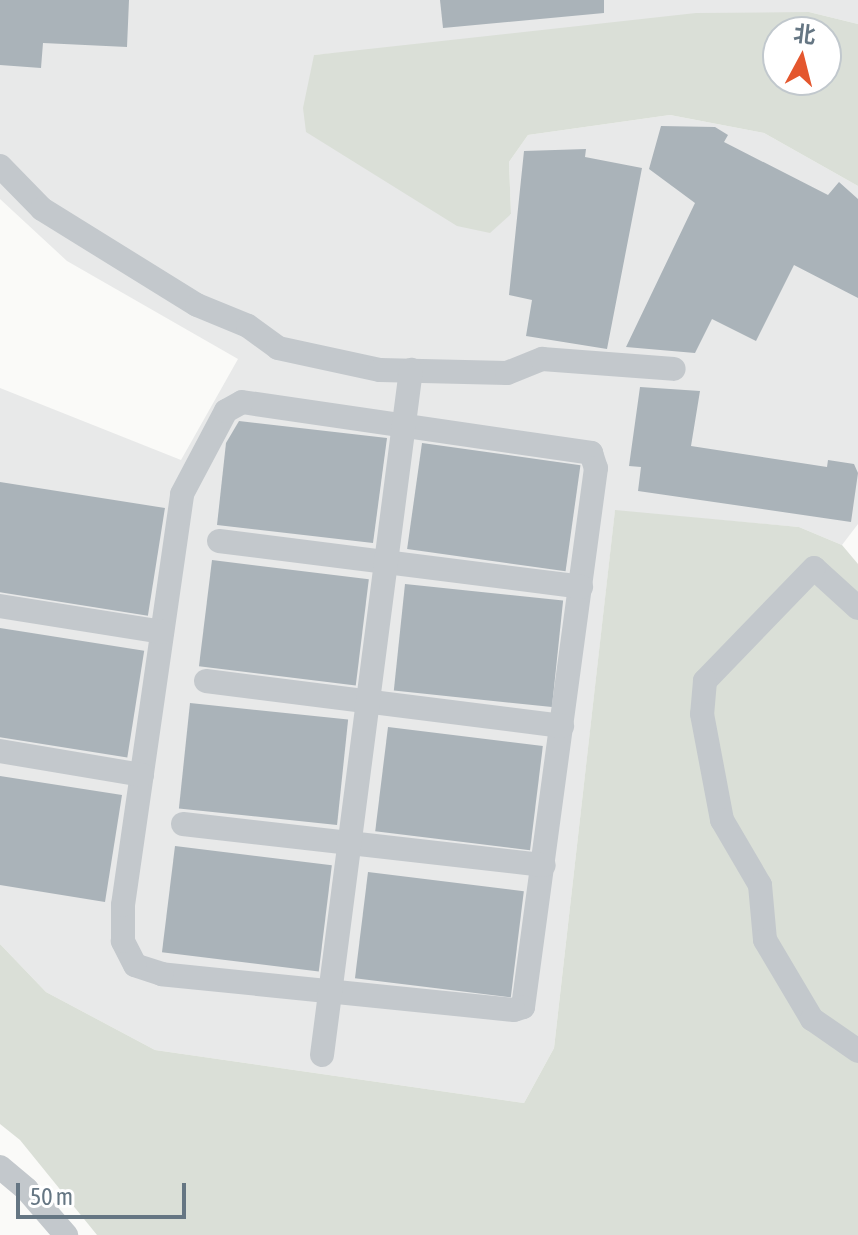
<!DOCTYPE html>
<html>
<head>
<meta charset="utf-8">
<style>
  body { margin:0 }
  #map { position:relative; width:858px; height:1235px; overflow:hidden; background:#fafaf8; font-family:"Asap Condensed","Noto Sans SC",sans-serif }
  div>[style] { position:absolute }
  .built>* { inset:0; background:#e8e9e9 }
  .green>* { inset:0; background:#dadfd7 }
  .building>* { inset:0; background:#aab3b9; transform-origin:0 0 }
  .minor>* { height:24px; margin:-12px; padding:0 12px; transform-origin:12px; border-radius:12px; background:#c3c8cc }
  span { translate:-50% -50%; white-space:nowrap; text-align:center; line-height:1.15; -webkit-text-stroke:8px #fff; paint-order:stroke }
  .north { position:absolute; left:762px; top:16px; width:80px; height:80px; box-sizing:border-box; background:#fff; border:2px solid #c1c8cd; border-radius:50%; rotate:7deg; font-size:22px; font-weight:700; line-height:32px; text-align:center; color:#657683 }
  .north::after { content:''; display:block; margin:auto; width:28px; height:36px; background:#e4572e; clip-path:polygon(50% 0,100% 100%,50% 72%,0 100%) }
  .scale { position:absolute; left:16px; top:1183px; width:170px; height:36px; box-sizing:border-box; border:4px solid #657683; border-top:0; padding-left:10px; font-size:24px; line-height:28px; white-space:nowrap; color:#657683; -webkit-text-stroke:6px #fff; paint-order:stroke }
</style>
</head>
<body>
<div id="map">
  <div class="built">
    <div style="clip-path:polygon(0 0,858px 0,858px 24px,809px 12px,314px 55px,511px 215px,509px 162px,528px 135px,670px 115px,764px 133px,858px 186px,858px 524px,842px 545px,799px 527px,615px 511px,554px 1048px,524px 1103px,155px 1050px,46px 992px,0 944px,0 388px,181px 460px,238px 359px,67px 261px,0 199px)"></div>
  </div>
  <div class="green">
    <div style="clip-path:polygon(evenodd,809px 12px,858px 24px,858px 186px,764px 133px,670px 115px,528px 135px,509px 162px,511px 214px,490px 233px,457px 226px,306px 132px,303px 108px,314px 55px,696px 13px,809px 12px,826px 32px,826px 80px,778px 80px,778px 32px,826px 32px)"></div>
    <div style="clip-path:polygon(615px 510px,799px 527px,842px 545px,858px 564px,858px 1235px,97px 1235px,20px 1140px,0 1124px,0 944px,46px 992px,155px 1050px,524px 1103px,554px 1048px)"></div>
  </div>
  <div class="building">
    <div style="clip-path:polygon(0 0,129px 0,127px 47px,43px 43px,41px 68px,0 65px)"></div>
    <div style="clip-path:polygon(440px 0,604px 0,604px 13px,443px 28px)"></div>
    <div style="clip-path:polygon(661px 126px,715px 127px,728px 135px,724px 142px,828px 195px,839px 182px,858px 199px,858px 298px,794px 265px,756px 341px,712px 319px,695px 353px,626px 347px,695px 203px,649px 169px)"></div>
    <div style="clip-path:polygon(586px 149px,585px 157px,642px 168px,607px 349px,526px 336px,532px 300px,509px 295px,524px 151px)"></div>
    <div style="clip-path:polygon(640px 387px,700px 391px,691px 446px,827px 467px,828px 460px,854px 464px,858px 473px,851px 522px,638px 491px,641px 467px,629px 466px)"></div>
    <div style="clip-path:polygon(239px 421px,387px 438px,373px 543px,217px 525px,226px 443px)"></div>
    <div style="left:422px;top:443px;width:160px;height:107px;rotate:8deg"></div>
    <div style="left:0;top:482px;width:167px;height:109px;rotate:9deg"></div>
    <div style="left:212px;top:560px;width:158px;height:107px;rotate:7deg"></div>
    <div style="left:405px;top:584px;width:159px;height:107px;rotate:6deg"></div>
    <div style="left:0;top:628px;width:146px;height:108px;rotate:9deg"></div>
    <div style="left:190px;top:703px;width:159px;height:106px;rotate:6deg"></div>
    <div style="left:388px;top:727px;width:156px;height:105px;rotate:7deg"></div>
    <div style="clip-path:polygon(0 776px,122px 795px,105px 902px,0 885px)"></div>
    <div style="left:175px;top:846px;width:158px;height:107px;rotate:7deg"></div>
    <div style="left:368px;top:872px;width:157px;height:107px;rotate:7deg"></div>
  </div>
  <div class="minor">
    <div style="left:0;top:166px;width:60px;rotate:45.7deg"></div>
    <div style="left:42px;top:209px;width:182px;rotate:31.8deg"></div>
    <div style="left:197px;top:305px;width:55px;rotate:22.4deg"></div>
    <div style="left:248px;top:326px;width:37px;rotate:36deg"></div>
    <div style="left:278px;top:348px;width:104px;rotate:12.2deg"></div>
    <div style="left:380px;top:370px;width:127px;rotate:1.4deg"></div>
    <div style="left:507px;top:373px;width:38px;rotate:-22deg"></div>
    <div style="left:542px;top:359px;width:132px;rotate:4.3deg"></div>
    <div style="left:242px;top:402px;width:353px;rotate:8.3deg"></div>
    <div style="left:591px;top:453px;width:16px;rotate:72deg"></div>
    <div style="left:596px;top:468px;width:544px;rotate:97.71deg"></div>
    <div style="left:523px;top:1007px;width:9px;rotate:162deg"></div>
    <div style="left:514px;top:1010px;width:354px;rotate:-174.2deg"></div>
    <div style="left:162px;top:974px;width:28px;rotate:-162deg"></div>
    <div style="left:135px;top:965px;width:27px;rotate:-117deg"></div>
    <div style="left:123px;top:941px;width:36px;rotate:-90deg"></div>
    <div style="left:123px;top:905px;width:415px;rotate:-81.8deg"></div>
    <div style="left:182px;top:494px;width:94px;rotate:-62.1deg"></div>
    <div style="left:226px;top:411px;width:18px;rotate:-29deg"></div>
    <div style="left:219px;top:541px;width:365px;rotate:7.2deg"></div>
    <div style="left:0;top:606px;width:164px;rotate:9.1deg"></div>
    <div style="left:858px;top:608px;width:59px;rotate:-137.7deg"></div>
    <div style="left:814px;top:568px;width:157px;rotate:134deg"></div>
    <div style="left:705px;top:681px;width:33px;rotate:95deg"></div>
    <div style="left:702px;top:714px;width:108px;rotate:79.3deg"></div>
    <div style="left:722px;top:820px;width:75px;rotate:59.7deg"></div>
    <div style="left:760px;top:885px;width:55px;rotate:84.8deg"></div>
    <div style="left:765px;top:940px;width:92px;rotate:59.3deg"></div>
    <div style="left:812px;top:1019px;width:56px;rotate:34.8deg"></div>
    <div style="left:206px;top:681px;width:359px;rotate:7.2deg"></div>
    <div style="left:0;top:751px;width:144px;rotate:9.6deg"></div>
    <div style="left:183px;top:824px;width:363px;rotate:6.5deg"></div>
    <div style="left:322px;top:1055px;width:691px;rotate:-82.6deg"></div>
    <div style="left:0;top:1167px;width:35px;rotate:40deg"></div>
    <div style="left:27px;top:1190px;width:60px;rotate:49.1deg"></div>
  </div>
  <div class="north">北</div>
  <div class="scale">50 m</div>
</div>
</body>
</html>
